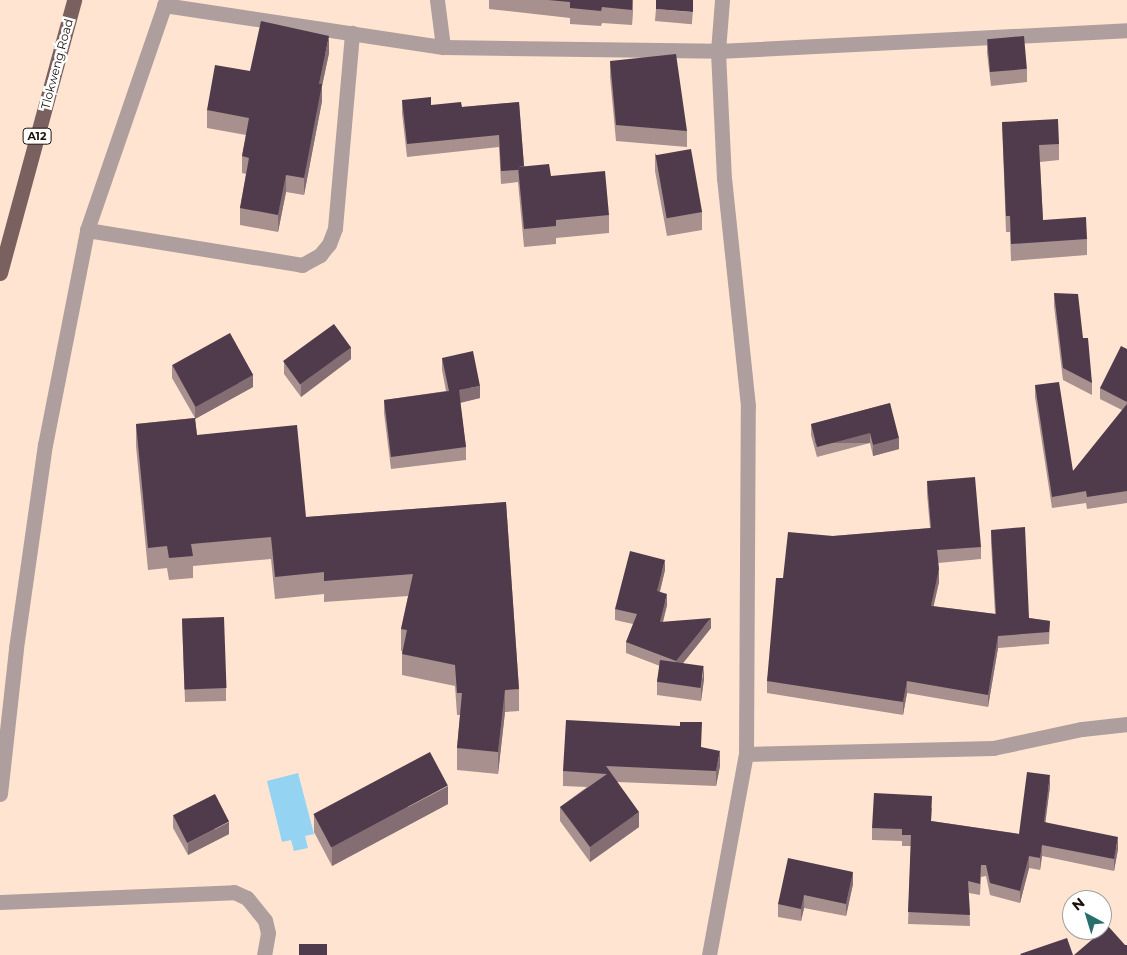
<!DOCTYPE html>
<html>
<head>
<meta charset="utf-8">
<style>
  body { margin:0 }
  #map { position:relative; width:1127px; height:955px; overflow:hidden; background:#ffe5d1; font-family:Montserrat,sans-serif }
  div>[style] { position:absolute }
  .water>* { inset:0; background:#95d3f3 }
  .street>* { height:15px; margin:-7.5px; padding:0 7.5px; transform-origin:7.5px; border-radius:7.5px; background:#ae9f9e }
  .primary>* { height:15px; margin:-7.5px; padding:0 7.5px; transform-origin:7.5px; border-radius:7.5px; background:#7a615f }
  .wall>* { inset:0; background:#a7908e; transform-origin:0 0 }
  .shaded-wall>* { inset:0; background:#846e73; transform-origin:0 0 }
  .building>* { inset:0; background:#4f3b4b; transform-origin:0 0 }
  span { translate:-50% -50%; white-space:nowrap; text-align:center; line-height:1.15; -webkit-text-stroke:5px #fff; paint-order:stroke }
  .shield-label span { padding:1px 4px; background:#fff; border:1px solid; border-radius:4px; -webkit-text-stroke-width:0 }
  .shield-label { font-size:11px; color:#1b120b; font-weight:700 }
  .street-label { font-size:12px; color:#1b120b }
  .north { position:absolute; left:1062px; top:890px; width:50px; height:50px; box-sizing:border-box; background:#fff; border:1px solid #a4a09d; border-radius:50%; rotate:321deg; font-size:14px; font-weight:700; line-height:20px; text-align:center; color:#1b120b }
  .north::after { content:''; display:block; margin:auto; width:18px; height:22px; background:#27706a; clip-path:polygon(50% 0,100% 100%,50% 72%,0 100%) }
</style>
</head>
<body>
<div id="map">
  <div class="water">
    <div style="clip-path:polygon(298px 773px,314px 834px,305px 836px,308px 848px,294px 851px,291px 840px,282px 842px,267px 781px)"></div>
  </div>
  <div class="street">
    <div style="left:437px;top:0;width:47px;rotate:82.7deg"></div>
    <div style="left:164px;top:5px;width:282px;rotate:8.6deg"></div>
    <div style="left:443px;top:47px;width:275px;rotate:0.8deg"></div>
    <div style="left:718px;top:51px;width:410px;rotate:-2.9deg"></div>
    <div style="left:87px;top:230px;width:218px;rotate:9.2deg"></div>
    <div style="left:302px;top:265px;width:21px;rotate:-29deg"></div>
    <div style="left:320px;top:255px;width:14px;rotate:-51deg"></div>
    <div style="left:329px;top:244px;width:17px;rotate:-69deg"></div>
    <div style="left:335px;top:228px;width:196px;rotate:-85deg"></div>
    <div style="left:746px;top:754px;width:247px;rotate:-1.4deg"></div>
    <div style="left:993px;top:748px;width:91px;rotate:-12.1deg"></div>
    <div style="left:1082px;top:729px;width:45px;rotate:-6.3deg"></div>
    <div style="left:0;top:794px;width:147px;rotate:-83.7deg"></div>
    <div style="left:16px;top:648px;width:205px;rotate:-81.9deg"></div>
    <div style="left:45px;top:445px;width:219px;rotate:-78.9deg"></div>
    <div style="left:87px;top:230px;width:243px;rotate:-71deg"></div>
    <div style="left:0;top:902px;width:234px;rotate:-2.4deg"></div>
    <div style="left:234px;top:892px;width:14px;rotate:25deg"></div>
    <div style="left:247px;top:898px;width:28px;rotate:51deg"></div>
    <div style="left:265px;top:920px;width:13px;rotate:77deg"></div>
    <div style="left:268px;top:933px;width:22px;rotate:100deg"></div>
    <div style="left:709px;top:955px;width:204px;rotate:-79.6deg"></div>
    <div style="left:746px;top:754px;width:348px;rotate:-89.7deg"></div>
    <div style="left:748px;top:406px;width:228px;rotate:-96deg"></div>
    <div style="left:724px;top:179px;width:128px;rotate:-92.7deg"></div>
    <div style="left:718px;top:51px;width:51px;rotate:-85.5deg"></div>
  </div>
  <div class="primary">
    <div style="left:0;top:273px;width:283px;rotate:-74.8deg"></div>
  </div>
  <div class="wall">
    <div style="clip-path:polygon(489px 0,633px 0,632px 25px,602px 23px,601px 26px,570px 24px,570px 18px,489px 9px)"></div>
    <div style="left:656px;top:9px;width:37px;height:12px;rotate:5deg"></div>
    <div style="clip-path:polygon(987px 40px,1027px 69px,1027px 82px,991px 86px,987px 53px)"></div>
    <div style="clip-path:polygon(329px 53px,322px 86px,322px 101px,304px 195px,286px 192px,278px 232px,240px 225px,240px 208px,246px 174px,242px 173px,242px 156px,246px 135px,207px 128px,207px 110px,250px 71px)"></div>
    <div style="clip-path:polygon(610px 61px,687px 131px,687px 147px,616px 141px,610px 77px)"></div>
    <div style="clip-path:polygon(402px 100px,431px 105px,462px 107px,519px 102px,524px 166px,551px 176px,609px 215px,609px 233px,556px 238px,556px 244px,524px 247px,518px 182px,501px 184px,499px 147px,407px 157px,402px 113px)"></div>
    <div style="clip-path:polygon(1002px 122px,1059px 144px,1059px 160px,1040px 162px,1043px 220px,1087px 239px,1087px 255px,1011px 261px,1010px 232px,1006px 232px)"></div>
    <div style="clip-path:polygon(655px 153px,702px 212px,702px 230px,667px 236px,655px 171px)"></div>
    <div style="clip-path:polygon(1054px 293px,1083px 338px,1092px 383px,1092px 395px,1063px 380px,1054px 306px)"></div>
    <div style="clip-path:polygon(1127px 349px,1127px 503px,1087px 509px,1086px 503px,1052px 508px,1035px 397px,1035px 385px,1073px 471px,1122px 410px,1100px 399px,1100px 388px)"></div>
    <div style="clip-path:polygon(442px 358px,480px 398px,460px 403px,466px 447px,466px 460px,391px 469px,384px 413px,384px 400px,446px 391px,442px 370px)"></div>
    <div style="clip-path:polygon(351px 359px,301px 397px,284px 374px,284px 362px)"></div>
    <div style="clip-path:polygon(172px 365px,253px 387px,195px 419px,197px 435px,306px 517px,506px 502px,519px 689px,519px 711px,505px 712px,498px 774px,457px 770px,457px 748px,460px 715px,457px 715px,455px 686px,402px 675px,402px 651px,401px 651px,401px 629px,408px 596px,324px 602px,324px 594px,275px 599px,271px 559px,193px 566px,193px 578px,169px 580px,167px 568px,148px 570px,136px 446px,136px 424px,195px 418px,172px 378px)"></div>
    <div style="clip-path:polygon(890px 403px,899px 449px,873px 456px,870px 443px,817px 457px,811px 435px,811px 424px)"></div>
    <div style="clip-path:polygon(927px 481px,981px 547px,981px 559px,938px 563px,939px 582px,933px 606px,995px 614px,991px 543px,991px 530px,1029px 618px,1050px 621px,1049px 644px,998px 648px,988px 707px,907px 693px,903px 715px,767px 693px,767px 681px,783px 578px,833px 536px,930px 528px,927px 494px)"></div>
    <div style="clip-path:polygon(665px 570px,660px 592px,667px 605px,663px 622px,711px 628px,683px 663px,704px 679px,701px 701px,657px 695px,657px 682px,660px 666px,626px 653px,626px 642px,633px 624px,615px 620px,615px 609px)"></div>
    <div style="clip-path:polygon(182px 619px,226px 688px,226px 701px,185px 702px)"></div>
    <div style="clip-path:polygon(702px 747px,720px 766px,716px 786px,617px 782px,639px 827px,590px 862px,560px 821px,560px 807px,587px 787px,563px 786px,563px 771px)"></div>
    <div style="clip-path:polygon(1050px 786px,1045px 822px,1118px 849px,1114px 871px,1042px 856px,1040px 870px,1029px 868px,1020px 903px,990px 895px,986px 876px,981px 877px,980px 895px,969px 893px,970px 926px,908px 924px,911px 846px,902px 846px,902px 841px,872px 840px,872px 828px,932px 808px,931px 821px,1019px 834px)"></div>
    <div style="clip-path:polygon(448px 804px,332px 866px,314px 832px,314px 814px)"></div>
    <div style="clip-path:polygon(173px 815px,229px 834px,188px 855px,173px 828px)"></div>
    <div style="clip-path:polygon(853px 872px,853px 884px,846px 916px,804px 908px,801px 921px,778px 917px,778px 904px)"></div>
  </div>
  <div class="shaded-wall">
    <div style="clip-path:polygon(632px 0,633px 0,632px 25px)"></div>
    <div style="clip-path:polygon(329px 36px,329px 53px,322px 86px,322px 101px,304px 195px,304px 178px,319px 84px)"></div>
    <div style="clip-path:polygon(286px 175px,286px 192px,278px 232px,278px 215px)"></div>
    <div style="clip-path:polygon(351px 347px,351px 359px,301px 397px,301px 384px)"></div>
    <div style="clip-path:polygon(253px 375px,253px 387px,195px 419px,195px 407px)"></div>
    <div style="clip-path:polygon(480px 386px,480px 398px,459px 403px,459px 390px)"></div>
    <div style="left:870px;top:433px;width:10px;height:55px;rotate:90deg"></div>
    <div style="clip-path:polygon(899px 438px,899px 449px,873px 456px,873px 445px)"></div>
    <div style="clip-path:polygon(665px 560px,665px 570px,657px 602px,657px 591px)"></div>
    <div style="clip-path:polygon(939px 569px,939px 582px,931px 618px,931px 606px)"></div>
    <div style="clip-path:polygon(667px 594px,667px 605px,660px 633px,660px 622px)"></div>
    <div style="clip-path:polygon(711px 618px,711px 628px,676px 672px,676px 661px)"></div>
    <div style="clip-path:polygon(998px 636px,998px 648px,988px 707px,988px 695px)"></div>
    <div style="clip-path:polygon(704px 666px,704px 679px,701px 701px,701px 688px)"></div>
    <div style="clip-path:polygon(907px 681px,907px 693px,903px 715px,903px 702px)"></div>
    <div style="clip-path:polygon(505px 690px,505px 712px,498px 774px,498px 752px)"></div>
    <div style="clip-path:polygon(720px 751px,720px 766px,716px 786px,716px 771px)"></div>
    <div style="clip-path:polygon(1050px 775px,1050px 786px,1044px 834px,1044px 822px)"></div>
    <div style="clip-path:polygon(448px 786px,448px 804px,332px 866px,332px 847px)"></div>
    <div style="clip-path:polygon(639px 812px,639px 827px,590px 862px,590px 847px)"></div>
    <div style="clip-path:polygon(229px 822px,229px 834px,188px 855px,188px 843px)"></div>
    <div style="clip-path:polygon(1118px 837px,1118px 849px,1114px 871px,1114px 859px)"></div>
    <div style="clip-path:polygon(1042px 845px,1042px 856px,1040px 870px,1040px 858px)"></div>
    <div style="clip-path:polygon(1029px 856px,1029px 868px,1020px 903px,1020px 891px)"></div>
    <div style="clip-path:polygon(853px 872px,853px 884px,846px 916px,846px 904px)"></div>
    <div style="clip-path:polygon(804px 895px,804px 908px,801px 921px,801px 909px)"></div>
  </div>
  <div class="building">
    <div style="clip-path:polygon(548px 0,632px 0,632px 10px,602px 7px,601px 11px,570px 8px,570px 2px)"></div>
    <div style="clip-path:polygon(656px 0,693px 0,693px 12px,656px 9px)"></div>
    <div style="clip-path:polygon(261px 21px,329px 36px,319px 84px,322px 84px,304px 178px,286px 175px,278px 215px,240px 208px,249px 158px,242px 156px,249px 118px,207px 110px,215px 65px,250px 71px)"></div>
    <div style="left:1024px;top:36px;width:33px;height:37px;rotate:85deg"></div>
    <div style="clip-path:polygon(676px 54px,687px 131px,616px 125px,610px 61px)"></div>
    <div style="clip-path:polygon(431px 97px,431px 105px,461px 102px,462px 107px,519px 102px,524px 166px,518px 167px,518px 170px,501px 171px,499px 135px,407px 144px,402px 100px)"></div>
    <div style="clip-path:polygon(1058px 119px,1059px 144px,1039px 145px,1043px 220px,1086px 217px,1087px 239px,1011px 244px,1010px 216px,1006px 216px,1002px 122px)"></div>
    <div style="left:691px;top:149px;width:64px;height:36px;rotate:80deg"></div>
    <div style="clip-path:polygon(549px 164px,551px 176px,605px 171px,609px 215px,556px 220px,556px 226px,524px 229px,518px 167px)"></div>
    <div style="clip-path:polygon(1054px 293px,1078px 294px,1083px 338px,1088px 338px,1092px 383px,1063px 368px)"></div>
    <div style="left:334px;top:324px;width:29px;height:63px;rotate:54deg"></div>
    <div style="left:230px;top:333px;width:48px;height:66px;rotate:61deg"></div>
    <div style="clip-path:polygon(1121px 346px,1127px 349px,1127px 402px,1100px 388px)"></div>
    <div style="clip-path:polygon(473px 351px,480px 386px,459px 390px,466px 447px,391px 457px,384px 400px,449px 391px,442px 358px)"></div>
    <div style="clip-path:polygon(1059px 382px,1073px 471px,1127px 404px,1127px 491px,1087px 497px,1086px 491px,1052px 497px,1035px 385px)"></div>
    <div style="clip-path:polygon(890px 403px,899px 438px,873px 445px,870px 433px,817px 447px,811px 424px)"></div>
    <div style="clip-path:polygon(195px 418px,197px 435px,297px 425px,306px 517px,506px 502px,519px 689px,505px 690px,498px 752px,457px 748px,462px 693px,457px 693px,455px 665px,402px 654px,407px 630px,401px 629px,413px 574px,324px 581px,324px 572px,275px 577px,271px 537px,191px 544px,193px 556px,169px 558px,167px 546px,148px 548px,136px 424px)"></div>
    <div style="clip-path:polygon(975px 477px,981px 547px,937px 550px,939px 569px,931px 606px,996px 614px,991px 530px,1025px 527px,1029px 618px,1050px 621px,1049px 632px,998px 636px,988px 695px,907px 681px,903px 702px,767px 681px,776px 578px,783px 578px,788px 532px,833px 536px,931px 528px,927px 481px)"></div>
    <div style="clip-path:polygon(630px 551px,665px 560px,657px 591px,667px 594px,660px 622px,711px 618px,676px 661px,626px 642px,637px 614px,615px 609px)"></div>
    <div style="left:224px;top:617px;width:71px;height:42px;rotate:88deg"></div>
    <div style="left:660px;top:660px;width:44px;height:22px;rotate:8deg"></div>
    <div style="clip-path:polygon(566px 720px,680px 726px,680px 722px,702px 722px,701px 747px,720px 751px,716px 771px,606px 766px,639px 812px,590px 847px,560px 807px,607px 774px,563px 771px)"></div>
    <div style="left:430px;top:752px;width:38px;height:132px;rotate:62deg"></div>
    <div style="clip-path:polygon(1027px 772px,1050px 775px,1044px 822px,1118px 837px,1114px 859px,1042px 845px,1040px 858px,1029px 856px,1020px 891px,990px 883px,986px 865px,981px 865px,980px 884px,968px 881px,970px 915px,908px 912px,911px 835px,902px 835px,902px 829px,872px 828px,874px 793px,932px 796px,931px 821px,1019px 834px)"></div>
    <div style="left:215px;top:794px;width:31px;height:47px;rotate:63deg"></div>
    <div style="clip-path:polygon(788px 858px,853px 872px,846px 904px,804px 895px,801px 909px,778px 904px)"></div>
    <div style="clip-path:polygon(1108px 926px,1125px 945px,1127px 945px,1127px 955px,1074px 955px)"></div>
    <div style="clip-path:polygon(1067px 938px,1073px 955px,1021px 955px,1020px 954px)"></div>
    <div style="left:299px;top:944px;width:28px;height:11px"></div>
  </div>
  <div class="shield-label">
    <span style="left:37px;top:136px">A12</span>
  </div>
  <div class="street-label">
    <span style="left:57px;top:64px;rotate:-75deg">Tlokweng Road</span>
  </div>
  <div class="north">N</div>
</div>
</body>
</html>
